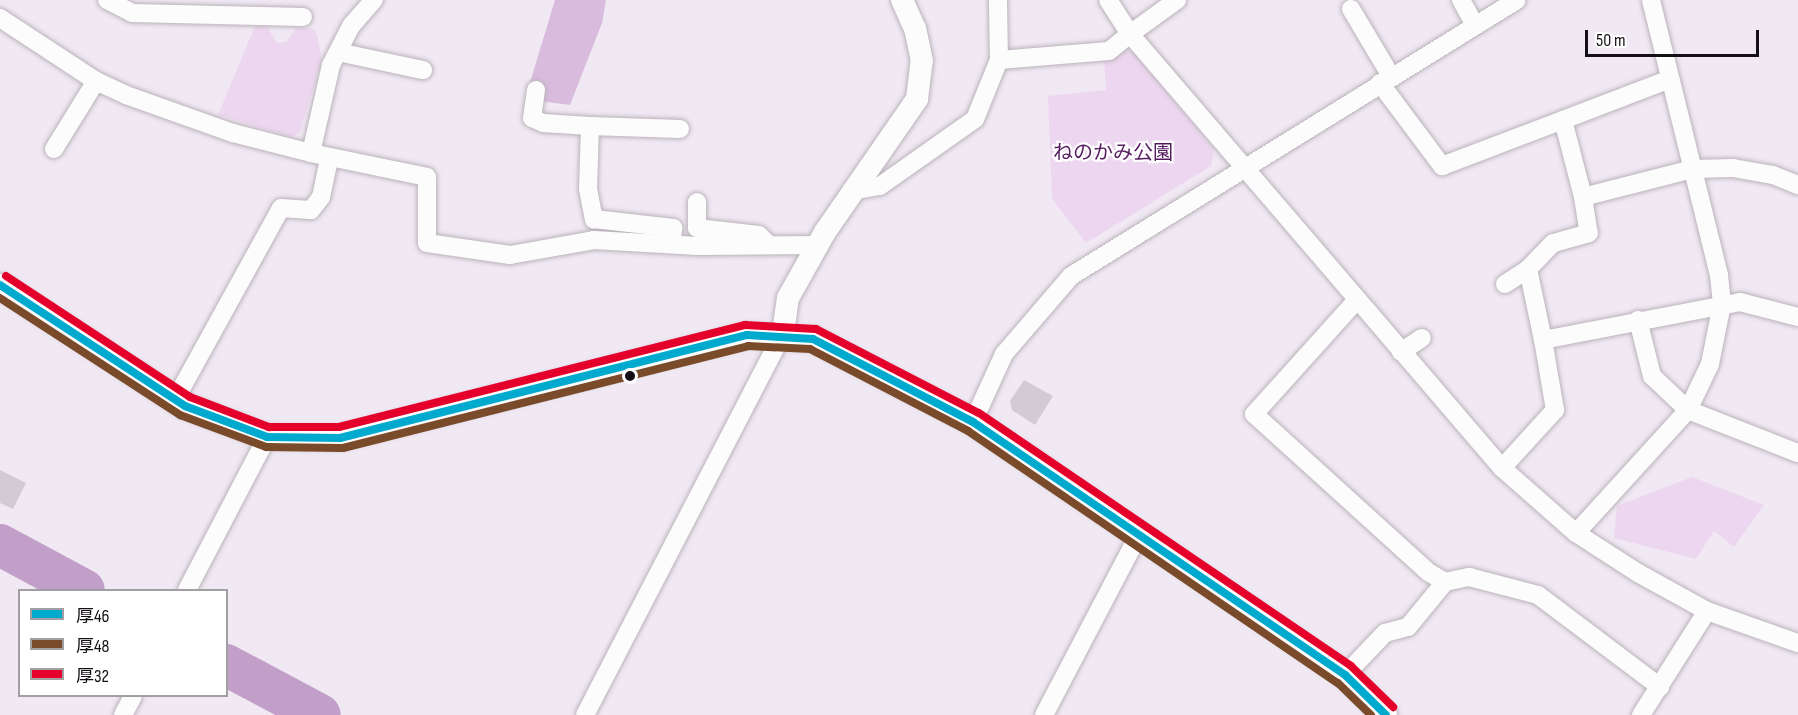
<!DOCTYPE html>
<html>
<head>
<meta charset="utf-8">
<style>
  body { margin:0 }
  #map { position:relative; width:1798px; height:715px; overflow:hidden; background:#f0e8f2; font-family:"Sofia Sans Condensed","Noto Sans JP",sans-serif }
  div>[style] { position:absolute }
  .green>* { inset:0; background:#edd7f0 }
  .forest>* { inset:0; background:#d9bbde }
  .river>* { height:42px; margin:-21px; padding:0 21px; transform-origin:21px; border-radius:21px; background:#c29fc9 }
  .building>* { inset:0; background:#d2cbd4 }
  .roads { filter:drop-shadow(0 0 2px #bab3bb) drop-shadow(0 0 2px #bab3bb) }
  .minor>* { height:18px; margin:-9px; padding:0 9px; transform-origin:9px; border-radius:9px; background:#fdfcfd }
  .tertiary>* { height:22px; margin:-11px; padding:0 11px; transform-origin:11px; border-radius:11px; background:#fdfcfd }
  .bus-1>* { height:8px; margin:-4px; padding:0 4px; transform-origin:4px; border-radius:4px; background:#00a9ce }
  .bus-2>* { height:8px; margin:-4px; padding:0 4px; transform-origin:4px; border-radius:4px; background:#7a4b2a }
  .bus-3>* { height:8px; margin:-4px; padding:0 4px; transform-origin:4px; border-radius:4px; background:#e4002b }
  .dots>* { width:16px; height:16px; translate:-50% -50%; box-sizing:border-box; border:3px solid #fff; border-radius:50% }
  span { translate:-50% -50%; white-space:nowrap; text-align:center; line-height:1.15; -webkit-text-stroke:4.5px #fff; paint-order:stroke }
  .park-label { font-size:20px; color:#551b5f }
  .legend { position:absolute; left:18px; top:589px; width:210px; height:108px; box-sizing:border-box; background:#fff; border:2px solid #a19fa1; margin:0; padding:8px 10px; list-style:none; font-size:18px; color:#140e15 }
  .legend li { display:flex; align-items:center; gap:12px; height:30px }
  .legend b { width:30px; border:2px solid #a19fa1 }
  .scale { position:absolute; left:1585px; top:30px; width:174px; height:27px; box-sizing:border-box; border:3px solid #140e15; border-top:0; padding-left:8px; font-size:18px; line-height:21px; white-space:nowrap; color:#140e15; -webkit-text-stroke:4px #fff; paint-order:stroke }
</style>
</head>
<body>
<div id="map">
  <div class="green">
    <div style="clip-path:polygon(255px 26px,267px 27px,277px 43px,286px 42px,297px 27px,313px 29px,317px 34px,322px 60px,300px 132px,292px 137px,218px 115px)"></div>
    <div style="clip-path:polygon(1121px 51px,1133px 51px,1214px 149px,1211px 166px,1086px 243px,1052px 199px,1048px 96px,1106px 90px,1104px 61px)"></div>
    <div style="clip-path:polygon(1692px 477px,1764px 505px,1734px 547px,1714px 531px,1696px 559px,1614px 538px,1617px 506px)"></div>
  </div>
  <div class="forest">
    <div style="clip-path:polygon(555px 0,606px 0,602px 23px,570px 105px,525px 99px)"></div>
  </div>
  <div class="river">
    <div style="left:0;top:545px;width:95px;rotate:28.2deg"></div>
    <div style="left:226px;top:665px;width:106px;rotate:28deg"></div>
  </div>
  <div class="building">
    <div style="clip-path:polygon(1024px 380px,1053px 396px,1035px 425px,1012px 410px,1010px 401px)"></div>
    <div style="clip-path:polygon(0 470px,26px 483px,13px 509px,0 503px)"></div>
  </div>
  <div class="roads">
    <div class="minor">
      <div style="left:107px;top:0;width:28px;rotate:27deg"></div>
      <div style="left:132px;top:13px;width:171px;rotate:1.3deg"></div>
      <div style="left:1177px;top:0;width:58px;rotate:144.1deg"></div>
      <div style="left:1130px;top:34px;width:572px;rotate:49.4deg"></div>
      <div style="left:1502px;top:468px;width:98px;rotate:41.3deg"></div>
      <div style="left:1576px;top:533px;width:74px;rotate:32.8deg"></div>
      <div style="left:1638px;top:573px;width:79px;rotate:28.8deg"></div>
      <div style="left:1707px;top:611px;width:96px;rotate:19.4deg"></div>
      <div style="left:1461px;top:0;width:29px;rotate:61deg"></div>
      <div style="left:1351px;top:9px;width:78px;rotate:59.2deg"></div>
      <div style="left:0;top:18px;width:115px;rotate:33.3deg"></div>
      <div style="left:96px;top:81px;width:33px;rotate:25deg"></div>
      <div style="left:126px;top:95px;width:114px;rotate:19.6deg"></div>
      <div style="left:233px;top:133px;width:81px;rotate:14.4deg"></div>
      <div style="left:311px;top:153px;width:90px;rotate:-77.2deg"></div>
      <div style="left:331px;top:65px;width:44px;rotate:-62.9deg"></div>
      <div style="left:351px;top:26px;width:35px;rotate:-49deg"></div>
      <div style="left:338px;top:52px;width:87px;rotate:12deg"></div>
      <div style="left:999px;top:60px;width:110px;rotate:-4.7deg"></div>
      <div style="left:1109px;top:51px;width:27px;rotate:-39deg"></div>
      <div style="left:1130px;top:34px;width:40px;rotate:-122.9deg"></div>
      <div style="left:1380px;top:83px;width:104px;rotate:53.2deg"></div>
      <div style="left:1442px;top:166px;width:129px;rotate:-20.8deg"></div>
      <div style="left:1563px;top:120px;width:80px;rotate:75.4deg"></div>
      <div style="left:1583px;top:197px;width:114px;rotate:-14.3deg"></div>
      <div style="left:1693px;top:169px;width:40px;rotate:-1.4deg"></div>
      <div style="left:1733px;top:168px;width:41px;rotate:9.9deg"></div>
      <div style="left:1773px;top:175px;width:27px;rotate:22deg"></div>
      <div style="left:536px;top:90px;width:28px;rotate:98deg"></div>
      <div style="left:532px;top:118px;width:12px;rotate:24deg"></div>
      <div style="left:543px;top:123px;width:47px;rotate:3.7deg"></div>
      <div style="left:590px;top:126px;width:63px;rotate:91.8deg"></div>
      <div style="left:588px;top:189px;width:31px;rotate:79deg"></div>
      <div style="left:594px;top:219px;width:80px;rotate:6.5deg"></div>
      <div style="left:673px;top:228px;width:16px;rotate:94deg"></div>
      <div style="left:1563px;top:120px;width:115px;rotate:-21deg"></div>
      <div style="left:590px;top:126px;width:90px;rotate:1.9deg"></div>
      <div style="left:54px;top:149px;width:80px;rotate:-58.3deg"></div>
      <div style="left:311px;top:153px;width:118px;rotate:11.7deg"></div>
      <div style="left:427px;top:177px;width:66px;rotate:90deg"></div>
      <div style="left:427px;top:243px;width:84px;rotate:8.2deg"></div>
      <div style="left:510px;top:255px;width:85px;rotate:-10.1deg"></div>
      <div style="left:594px;top:240px;width:104px;rotate:3.3deg"></div>
      <div style="left:698px;top:246px;width:120px;rotate:-0.5deg"></div>
      <div style="left:851px;top:191px;width:29px;rotate:-10deg"></div>
      <div style="left:880px;top:186px;width:116px;rotate:-35.2deg"></div>
      <div style="left:975px;top:119px;width:64px;rotate:-67.9deg"></div>
      <div style="left:999px;top:60px;width:60px;rotate:-91deg"></div>
      <div style="left:1583px;top:197px;width:36px;rotate:81deg"></div>
      <div style="left:1589px;top:233px;width:37px;rotate:164deg"></div>
      <div style="left:1553px;top:243px;width:36px;rotate:134deg"></div>
      <div style="left:1528px;top:269px;width:73px;rotate:78.1deg"></div>
      <div style="left:1543px;top:340px;width:201px;rotate:-10.9deg"></div>
      <div style="left:1740px;top:302px;width:60px;rotate:14.5deg"></div>
      <div style="left:697px;top:202px;width:26px;rotate:90deg"></div>
      <div style="left:697px;top:228px;width:62px;rotate:6.4deg"></div>
      <div style="left:759px;top:235px;width:14px;rotate:45deg"></div>
      <div style="left:1505px;top:284px;width:27px;rotate:-33deg"></div>
      <div style="left:1355px;top:302px;width:151px;rotate:132deg"></div>
      <div style="left:1254px;top:414px;width:235px;rotate:42.2deg"></div>
      <div style="left:1428px;top:572px;width:20px;rotate:30deg"></div>
      <div style="left:1445px;top:582px;width:25px;rotate:-12deg"></div>
      <div style="left:1469px;top:577px;width:71px;rotate:14.6deg"></div>
      <div style="left:1538px;top:595px;width:153px;rotate:37deg"></div>
      <div style="left:1638px;top:320px;width:58px;rotate:76deg"></div>
      <div style="left:1652px;top:376px;width:50px;rotate:43.4deg"></div>
      <div style="left:1688px;top:410px;width:118px;rotate:21.4deg"></div>
      <div style="left:1401px;top:352px;width:25px;rotate:-34deg"></div>
      <div style="left:175px;top:400px;width:219px;rotate:-61.1deg"></div>
      <div style="left:281px;top:208px;width:30px;rotate:4deg"></div>
      <div style="left:311px;top:210px;width:16px;rotate:-52deg"></div>
      <div style="left:321px;top:197px;width:39px;rotate:-78deg"></div>
      <div style="left:973px;top:422px;width:75px;rotate:-65.5deg"></div>
      <div style="left:1004px;top:354px;width:103px;rotate:-49.3deg"></div>
      <div style="left:1071px;top:276px;width:524px;rotate:-31.75deg"></div>
      <div style="left:1502px;top:468px;width:79px;rotate:-47.6deg"></div>
      <div style="left:1555px;top:410px;width:71px;rotate:-99.7deg"></div>
      <div style="left:1576px;top:533px;width:166px;rotate:-47.7deg"></div>
      <div style="left:1688px;top:410px;width:51px;rotate:-64.4deg"></div>
      <div style="left:1710px;top:364px;width:61px;rotate:-78.7deg"></div>
      <div style="left:1722px;top:304px;width:29px;rotate:-96deg"></div>
      <div style="left:1719px;top:275px;width:283px;rotate:-103.9deg"></div>
      <div style="left:187px;top:590px;width:173px;rotate:-62.4deg"></div>
      <div style="left:1345px;top:675px;width:58px;rotate:-46.4deg"></div>
      <div style="left:1385px;top:633px;width:24px;rotate:-15deg"></div>
      <div style="left:1408px;top:627px;width:58px;rotate:-50.6deg"></div>
      <div style="left:123px;top:715px;width:21px;rotate:-62deg"></div>
      <div style="left:585px;top:715px;width:430px;rotate:-62.6deg"></div>
      <div style="left:1044px;top:715px;width:204px;rotate:-62.3deg"></div>
      <div style="left:1641px;top:715px;width:123px;rotate:-57.6deg"></div>
    </div>
    <div class="tertiary">
      <div style="left:0;top:285px;width:221px;rotate:33.2deg"></div>
      <div style="left:185px;top:406px;width:88px;rotate:20.7deg"></div>
      <div style="left:267px;top:437px;width:73px;rotate:0.8deg"></div>
      <div style="left:340px;top:438px;width:420px;rotate:-14.2deg"></div>
      <div style="left:747px;top:335px;width:66px;rotate:3.5deg"></div>
      <div style="left:813px;top:339px;width:180px;rotate:27.4deg"></div>
      <div style="left:973px;top:422px;width:450px;rotate:34.2deg"></div>
      <div style="left:1345px;top:675px;width:57px;rotate:44.3deg"></div>
      <div style="left:783px;top:333px;width:35px;rotate:-82deg"></div>
      <div style="left:788px;top:298px;width:76px;rotate:-60.7deg"></div>
      <div style="left:825px;top:232px;width:162px;rotate:-55.3deg"></div>
      <div style="left:917px;top:99px;width:38px;rotate:-83deg"></div>
      <div style="left:922px;top:61px;width:33px;rotate:-102deg"></div>
      <div style="left:915px;top:29px;width:32px;rotate:-114deg"></div>
    </div>
  </div>
  <div class="bus-1">
    <div style="left:0;top:285px;width:221px;rotate:33.2deg"></div>
    <div style="left:185px;top:406px;width:88px;rotate:20.7deg"></div>
    <div style="left:267px;top:437px;width:73px;rotate:0.8deg"></div>
    <div style="left:340px;top:438px;width:420px;rotate:-14.2deg"></div>
    <div style="left:747px;top:335px;width:66px;rotate:3.5deg"></div>
    <div style="left:813px;top:339px;width:180px;rotate:27.4deg"></div>
    <div style="left:973px;top:422px;width:450px;rotate:34.2deg"></div>
    <div style="left:1345px;top:675px;width:57px;rotate:44.3deg"></div>
  </div>
  <div class="bus-2">
    <div style="left:0;top:298px;width:215px;rotate:33deg"></div>
    <div style="left:180px;top:415px;width:92px;rotate:20.4deg"></div>
    <div style="left:266px;top:447px;width:77px;rotate:0.7deg"></div>
    <div style="left:343px;top:448px;width:418px;rotate:-14.1deg"></div>
    <div style="left:748px;top:346px;width:62px;rotate:2.8deg"></div>
    <div style="left:810px;top:349px;width:178px;rotate:27.4deg"></div>
    <div style="left:968px;top:431px;width:448px;rotate:34.3deg"></div>
    <div style="left:1338px;top:683px;width:46px;rotate:44.1deg"></div>
  </div>
  <div class="bus-3">
    <div style="left:6px;top:276px;width:220px;rotate:33.3deg"></div>
    <div style="left:190px;top:397px;width:85px;rotate:20.8deg"></div>
    <div style="left:269px;top:427px;width:70px"></div>
    <div style="left:339px;top:427px;width:419px;rotate:-14.1deg"></div>
    <div style="left:745px;top:325px;width:71px;rotate:3.2deg"></div>
    <div style="left:816px;top:329px;width:183px;rotate:27.3deg"></div>
    <div style="left:979px;top:413px;width:450px;rotate:34.2deg"></div>
    <div style="left:1351px;top:666px;width:59px;rotate:44.3deg"></div>
  </div>
  <div class="dots">
    <div style="left:630px;top:376px;background:#140e15"></div>
  </div>
  <div class="park-label">
    <span style="left:1113px;top:153px">ねのかみ公園</span>
  </div>
  <ul class="legend">
  <li><b style="height:8px;background:#00a9ce"></b>厚46</li>
  <li><b style="height:8px;background:#7a4b2a"></b>厚48</li>
  <li><b style="height:8px;background:#e4002b"></b>厚32</li>
  </ul>
  <div class="scale">50 m</div>
</div>
</body>
</html>
